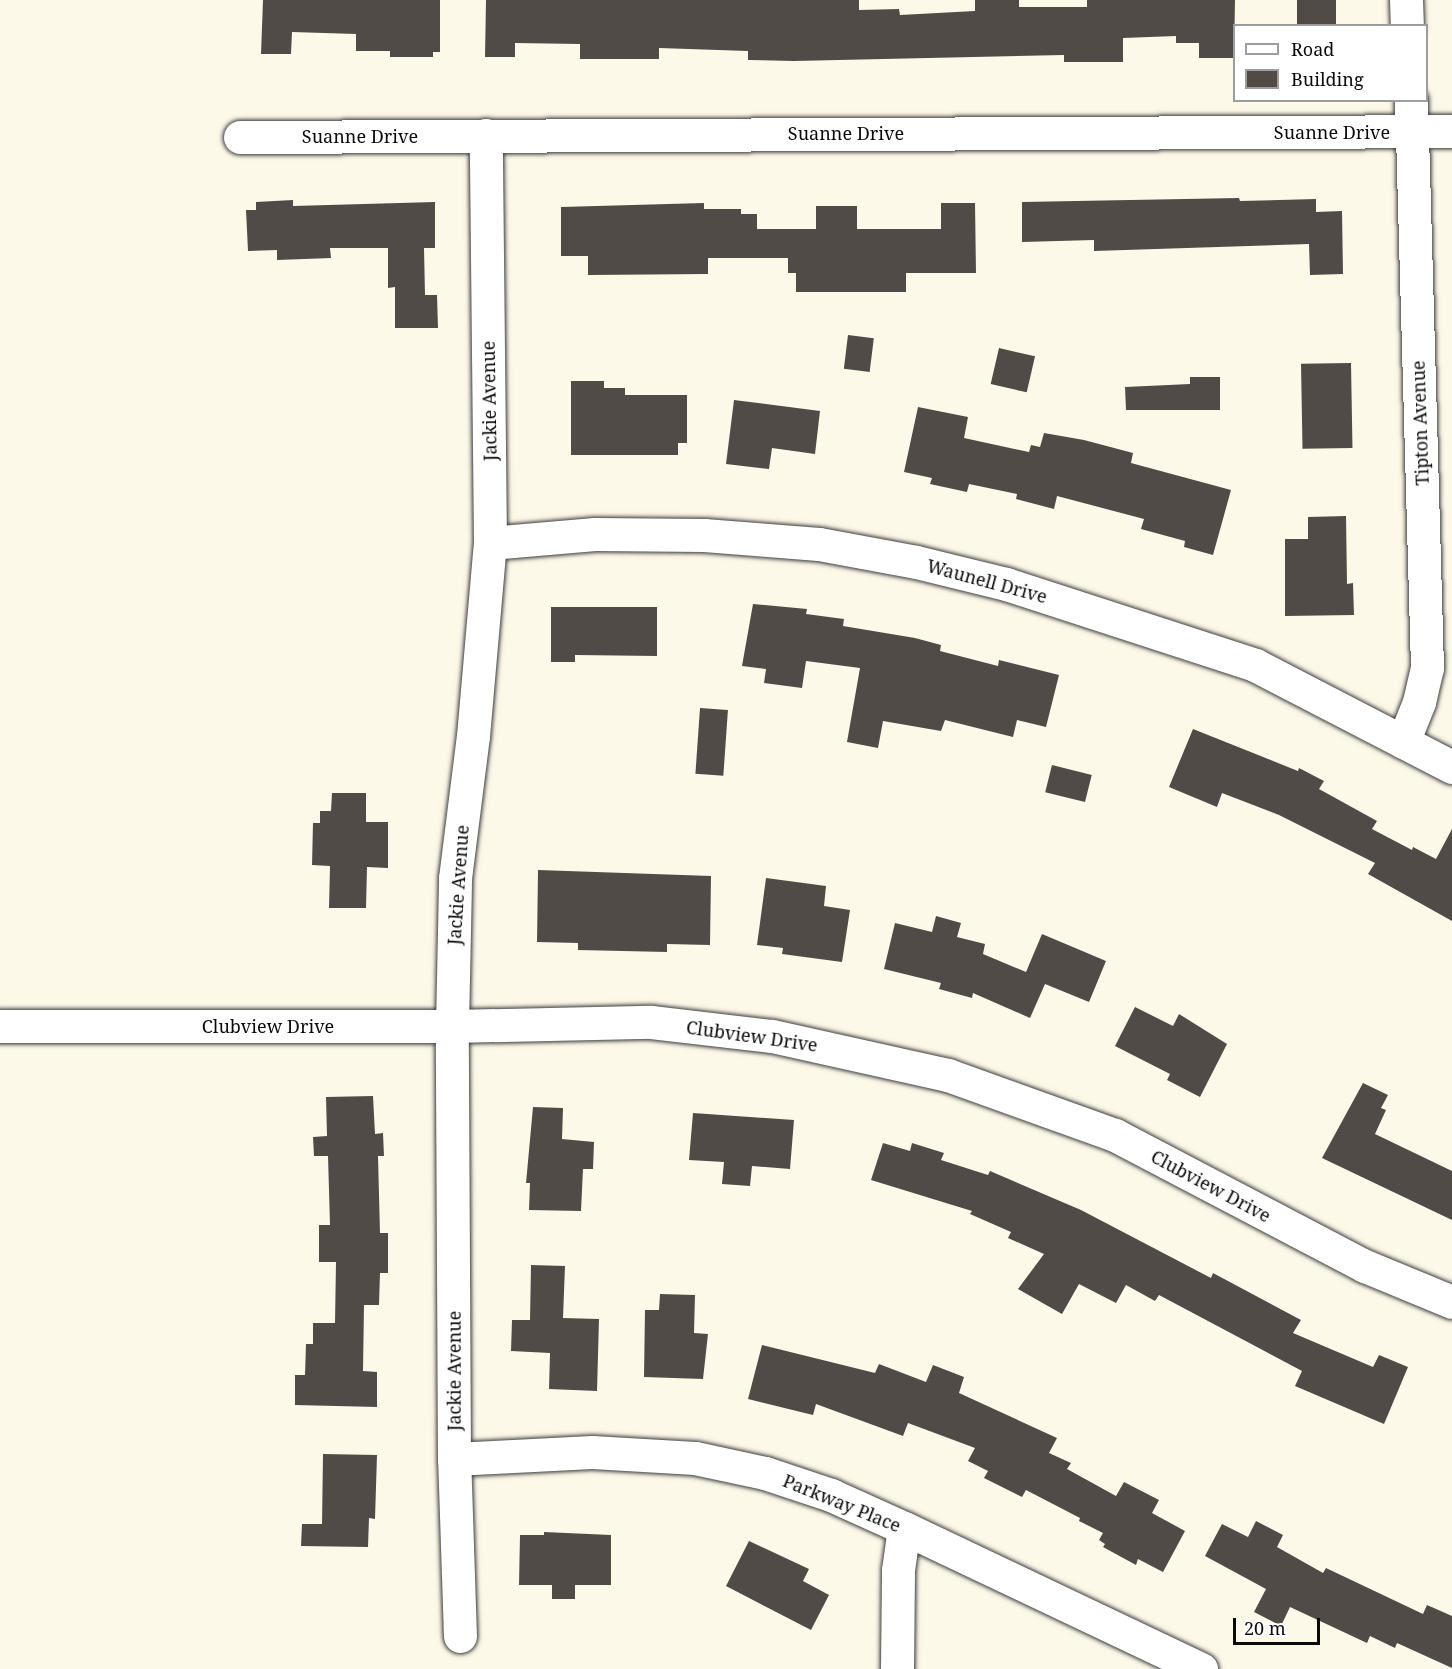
<!DOCTYPE html>
<html>
<head>
<meta charset="utf-8">
<style>
  body { margin:0 }
  #map { position:relative; width:1452px; height:1669px; overflow:hidden; background:#fdf9e9; font-family:"Noto Serif",serif }
  div>[style] { position:absolute }
  .building>* { inset:0; background:#514b48; transform-origin:0 0 }
  .roads { filter:drop-shadow(0 0 2px #3d3d3d) drop-shadow(0 0 2px #3d3d3d) }
  .street>* { height:33px; margin:-16.5px; padding:0 16.5px; transform-origin:16.5px; border-radius:16.5px; background:#fff }
  span { translate:-50% -50%; white-space:nowrap; text-align:center; line-height:1.15; -webkit-text-stroke:6px #fff; paint-order:stroke }
  .street-label { font-size:18px; color:#0a0a0a }
  .legend { position:absolute; left:1233px; top:24px; width:195px; height:78px; box-sizing:border-box; background:#fff; border:2px solid #9d9d9d; margin:0; padding:8px 10px; list-style:none; font-size:18px; color:#0a0a0a }
  .legend li { display:flex; align-items:center; gap:12px; height:30px }
  .legend b { width:30px; border:2px solid #9d9d9d }
  .scale { position:absolute; left:1233px; top:1618px; width:87px; height:27px; box-sizing:border-box; border:3px solid #0a0a0a; border-top:0; padding-left:8px; font-size:18px; line-height:21px; white-space:nowrap; color:#0a0a0a; -webkit-text-stroke:4px #fff; paint-order:stroke }
</style>
</head>
<body>
<div id="map">
  <div class="building">
    <div style="clip-path:polygon(263px 0,440px 0,440px 52px,433px 52px,433px 57px,390px 57px,390px 51px,356px 51px,356px 34px,292px 32px,291px 54px,261px 54px)"></div>
    <div style="clip-path:polygon(486px 0,859px 0,859px 10px,899px 9px,900px 15px,975px 11px,975px 0,1019px 0,1019px 7px,1087px 7px,1087px 0,1235px 0,1234px 58px,1199px 58px,1199px 43px,1176px 43px,1176px 36px,1123px 38px,1123px 62px,1064px 62px,1064px 55px,794px 61px,748px 60px,748px 51px,659px 48px,659px 59px,580px 59px,580px 44px,515px 43px,515px 57px,485px 57px)"></div>
    <div style="left:1297px;top:0;width:39px;height:26px"></div>
    <div style="clip-path:polygon(1239px 198px,1240px 201px,1316px 199px,1316px 212px,1342px 211px,1343px 274px,1310px 275px,1309px 244px,1094px 251px,1094px 240px,1022px 242px,1022px 202px)"></div>
    <div style="clip-path:polygon(293px 200px,293px 206px,435px 202px,435px 248px,424px 248px,425px 295px,437px 295px,438px 328px,395px 328px,395px 287px,388px 288px,388px 248px,330px 248px,331px 258px,277px 260px,277px 250px,248px 251px,246px 210px,256px 210px,256px 202px)"></div>
    <div style="clip-path:polygon(704px 203px,704px 209px,741px 209px,741px 214px,757px 214px,757px 229px,816px 229px,816px 206px,857px 206px,857px 229px,941px 229px,941px 203px,975px 203px,976px 273px,906px 273px,906px 292px,796px 292px,796px 273px,788px 273px,788px 258px,708px 258px,708px 274px,588px 275px,588px 256px,561px 256px,561px 207px)"></div>
    <div style="left:848px;top:335px;width:26px;height:34px;rotate:7deg"></div>
    <div style="left:999px;top:348px;width:37px;height:37px;rotate:13deg"></div>
    <div style="left:1351px;top:363px;width:85px;height:50px;rotate:89deg"></div>
    <div style="clip-path:polygon(1190px 377px,1220px 377px,1220px 410px,1126px 410px,1125px 387px,1190px 384px)"></div>
    <div style="clip-path:polygon(571px 381px,604px 381px,604px 388px,625px 388px,625px 395px,687px 395px,687px 443px,678px 443px,678px 455px,571px 455px)"></div>
    <div style="clip-path:polygon(734px 400px,820px 411px,815px 454px,772px 448px,769px 469px,726px 464px)"></div>
    <div style="clip-path:polygon(918px 407px,968px 417px,964px 438px,1029px 452px,1031px 445px,1040px 447px,1044px 433px,1084px 440px,1133px 453px,1131px 463px,1231px 490px,1213px 555px,1184px 547px,1185px 541px,1141px 529px,1144px 519px,1057px 496px,1054px 509px,1016px 499px,1017px 494px,969px 484px,967px 492px,930px 484px,932px 478px,904px 472px)"></div>
    <div style="clip-path:polygon(1346px 516px,1347px 584px,1353px 583px,1354px 615px,1285px 616px,1285px 539px,1308px 539px,1308px 517px)"></div>
    <div style="clip-path:polygon(753px 604px,807px 609px,806px 614px,844px 619px,843px 626px,915px 638px,941px 645px,940px 651px,998px 666px,999px 660px,1059px 675px,1046px 727px,1017px 720px,1013px 737px,945px 720px,941px 731px,883px 721px,878px 748px,847px 742px,860px 668px,806px 661px,802px 688px,764px 683px,766px 669px,742px 666px)"></div>
    <div style="clip-path:polygon(551px 607px,657px 607px,657px 656px,575px 655px,575px 662px,551px 662px)"></div>
    <div style="left:700px;top:708px;width:28px;height:66px;rotate:4deg"></div>
    <div style="clip-path:polygon(1193px 729px,1298px 771px,1299px 768px,1324px 781px,1319px 789px,1377px 821px,1372px 829px,1412px 850px,1413px 847px,1436px 859px,1452px 829px,1452px 921px,1368px 874px,1375px 863px,1279px 815px,1222px 793px,1217px 807px,1169px 787px)"></div>
    <div style="left:1052px;top:765px;width:41px;height:28px;rotate:14deg"></div>
    <div style="clip-path:polygon(332px 793px,366px 793px,366px 822px,388px 822px,388px 868px,367px 867px,366px 908px,329px 908px,330px 866px,312px 865px,313px 823px,320px 823px,320px 811px,331px 811px)"></div>
    <div style="clip-path:polygon(538px 870px,711px 876px,710px 945px,667px 944px,667px 952px,578px 950px,578px 943px,537px 942px)"></div>
    <div style="clip-path:polygon(766px 878px,826px 886px,824px 906px,850px 910px,842px 962px,782px 954px,783px 948px,757px 945px)"></div>
    <div style="clip-path:polygon(936px 916px,961px 923px,957px 937px,985px 944px,983px 954px,1026px 972px,1042px 934px,1106px 961px,1089px 1002px,1045px 984px,1030px 1018px,973px 993px,972px 998px,939px 989px,941px 983px,884px 969px,895px 923px,932px 932px)"></div>
    <div style="clip-path:polygon(1135px 1007px,1173px 1026px,1179px 1014px,1227px 1044px,1200px 1097px,1167px 1080px,1170px 1074px,1115px 1046px)"></div>
    <div style="clip-path:polygon(1363px 1083px,1388px 1095px,1381px 1108px,1386px 1110px,1375px 1134px,1452px 1171px,1452px 1220px,1322px 1158px)"></div>
    <div style="clip-path:polygon(373px 1096px,375px 1134px,383px 1133px,384px 1156px,378px 1156px,380px 1233px,388px 1233px,388px 1273px,380px 1273px,379px 1305px,364px 1305px,363px 1371px,377px 1372px,377px 1407px,295px 1405px,295px 1375px,305px 1375px,306px 1344px,313px 1344px,313px 1323px,335px 1323px,336px 1262px,319px 1262px,319px 1225px,330px 1225px,328px 1156px,314px 1156px,313px 1137px,327px 1136px,326px 1097px)"></div>
    <div style="clip-path:polygon(533px 1107px,563px 1108px,562px 1139px,594px 1142px,593px 1169px,583px 1169px,581px 1211px,529px 1210px,530px 1183px,526px 1183px)"></div>
    <div style="clip-path:polygon(693px 1113px,794px 1120px,790px 1169px,752px 1166px,750px 1186px,722px 1184px,724px 1162px,689px 1160px)"></div>
    <div style="clip-path:polygon(883px 1143px,910px 1151px,912px 1143px,944px 1153px,941px 1160px,988px 1175px,990px 1171px,1081px 1210px,1211px 1278px,1213px 1273px,1301px 1320px,1293px 1333px,1373px 1367px,1379px 1355px,1408px 1367px,1384px 1424px,1295px 1386px,1302px 1371px,1159px 1295px,1155px 1301px,1126px 1285px,1116px 1303px,1079px 1284px,1062px 1314px,1018px 1289px,1044px 1254px,1008px 1238px,1011px 1232px,970px 1214px,972px 1211px,871px 1180px)"></div>
    <div style="clip-path:polygon(531px 1265px,565px 1266px,563px 1318px,599px 1319px,597px 1391px,549px 1389px,550px 1353px,511px 1351px,512px 1320px,530px 1320px)"></div>
    <div style="clip-path:polygon(660px 1294px,695px 1295px,694px 1333px,708px 1334px,703px 1379px,644px 1377px,645px 1310px,659px 1310px)"></div>
    <div style="clip-path:polygon(762px 1345px,875px 1373px,879px 1364px,926px 1382px,933px 1365px,964px 1377px,959px 1393px,1057px 1438px,1049px 1453px,1071px 1463px,1067px 1469px,1116px 1496px,1124px 1482px,1159px 1500px,1152px 1513px,1185px 1531px,1163px 1572px,1138px 1559px,1136px 1565px,1103px 1547px,1105px 1544px,1099px 1540px,1103px 1533px,1079px 1521px,1080px 1518px,1026px 1490px,1022px 1497px,984px 1478px,988px 1471px,968px 1461px,975px 1448px,908px 1423px,903px 1436px,816px 1404px,813px 1415px,748px 1399px)"></div>
    <div style="clip-path:polygon(323px 1454px,377px 1455px,375px 1519px,369px 1518px,368px 1547px,301px 1546px,302px 1524px,322px 1524px)"></div>
    <div style="clip-path:polygon(1256px 1521px,1283px 1535px,1277px 1547px,1323px 1573px,1326px 1568px,1423px 1614px,1427px 1605px,1452px 1616px,1452px 1668px,1397px 1643px,1395px 1648px,1370px 1636px,1367px 1643px,1290px 1607px,1281px 1626px,1254px 1612px,1266px 1589px,1205px 1556px,1222px 1524px,1248px 1537px)"></div>
    <div style="clip-path:polygon(544px 1532px,611px 1535px,611px 1585px,575px 1585px,575px 1599px,552px 1599px,552px 1585px,519px 1585px,520px 1535px,544px 1535px)"></div>
    <div style="clip-path:polygon(749px 1541px,809px 1569px,803px 1581px,829px 1595px,811px 1630px,726px 1586px)"></div>
  </div>
  <div class="roads">
    <div class="street">
      <div style="left:1406px;top:0;width:26px;rotate:88deg"></div>
      <div style="left:240px;top:137px;width:1212px;rotate:-0.28deg"></div>
      <div style="left:490px;top:543px;width:105px;rotate:-4.9deg"></div>
      <div style="left:595px;top:534px;width:109px;rotate:0.5deg"></div>
      <div style="left:704px;top:535px;width:115px;rotate:4.5deg"></div>
      <div style="left:819px;top:544px;width:99px;rotate:10.5deg"></div>
      <div style="left:916px;top:562px;width:93px;rotate:13.7deg"></div>
      <div style="left:1006px;top:584px;width:262px;rotate:18deg"></div>
      <div style="left:1255px;top:665px;width:222px;rotate:27.4deg"></div>
      <div style="left:1403px;top:742px;width:43px;rotate:-68.2deg"></div>
      <div style="left:1419px;top:702px;width:35px;rotate:-77deg"></div>
      <div style="left:1427px;top:668px;width:568px;rotate:-91.61deg"></div>
      <div style="left:0;top:1026px;width:452px"></div>
      <div style="left:452px;top:1026px;width:199px;rotate:-1.2deg"></div>
      <div style="left:651px;top:1022px;width:122px;rotate:6.6deg"></div>
      <div style="left:772px;top:1036px;width:180px;rotate:12.5deg"></div>
      <div style="left:948px;top:1075px;width:177px;rotate:19.8deg"></div>
      <div style="left:1115px;top:1135px;width:282px;rotate:27.7deg"></div>
      <div style="left:1365px;top:1266px;width:94px;rotate:22.5deg"></div>
      <div style="left:454px;top:1459px;width:138px;rotate:-2.9deg"></div>
      <div style="left:592px;top:1452px;width:103px;rotate:3.3deg"></div>
      <div style="left:695px;top:1458px;width:72px;rotate:12.1deg"></div>
      <div style="left:765px;top:1473px;width:70px;rotate:18.4deg"></div>
      <div style="left:831px;top:1495px;width:80px;rotate:24.3deg"></div>
      <div style="left:904px;top:1528px;width:329px;rotate:25.4deg"></div>
      <div style="left:460px;top:1636px;width:177px;rotate:-91.9deg"></div>
      <div style="left:454px;top:1459px;width:433px;rotate:-90.3deg"></div>
      <div style="left:452px;top:1026px;width:148px;rotate:-88.8deg"></div>
      <div style="left:455px;top:878px;width:143px;rotate:-82.8deg"></div>
      <div style="left:473px;top:736px;width:194px;rotate:-85deg"></div>
      <div style="left:490px;top:543px;width:408px;rotate:-90.6deg"></div>
      <div style="left:897px;top:1669px;width:99px;rotate:-89.4deg"></div>
      <div style="left:898px;top:1570px;width:42px;rotate:-81.9deg"></div>
    </div>
  </div>
  <div class="street-label">
    <span style="left:1332px;top:132px">Suanne Drive</span>
    <span style="left:846px;top:133px">Suanne Drive</span>
    <span style="left:360px;top:136px">Suanne Drive</span>
    <span style="left:489px;top:401px;rotate:-91deg">Jackie Avenue</span>
    <span style="left:1420px;top:423px;rotate:-92deg">Tipton Avenue</span>
    <span style="left:987px;top:581px;rotate:15deg">Waunell Drive</span>
    <span style="left:458px;top:885px;rotate:-86deg">Jackie Avenue</span>
    <span style="left:268px;top:1026px">Clubview Drive</span>
    <span style="left:752px;top:1036px;rotate:8deg">Clubview Drive</span>
    <span style="left:1211px;top:1186px;rotate:28deg">Clubview Drive</span>
    <span style="left:454px;top:1371px;rotate:-90deg">Jackie Avenue</span>
    <span style="left:842px;top:1503px;rotate:22deg">Parkway Place</span>
  </div>
  <ul class="legend">
  <li><b style="height:8px;background:#fff"></b>Road</li>
  <li><b style="height:16px;background:#514b48"></b>Building</li>
  </ul>
  <div class="scale">20 m</div>
</div>
</body>
</html>
